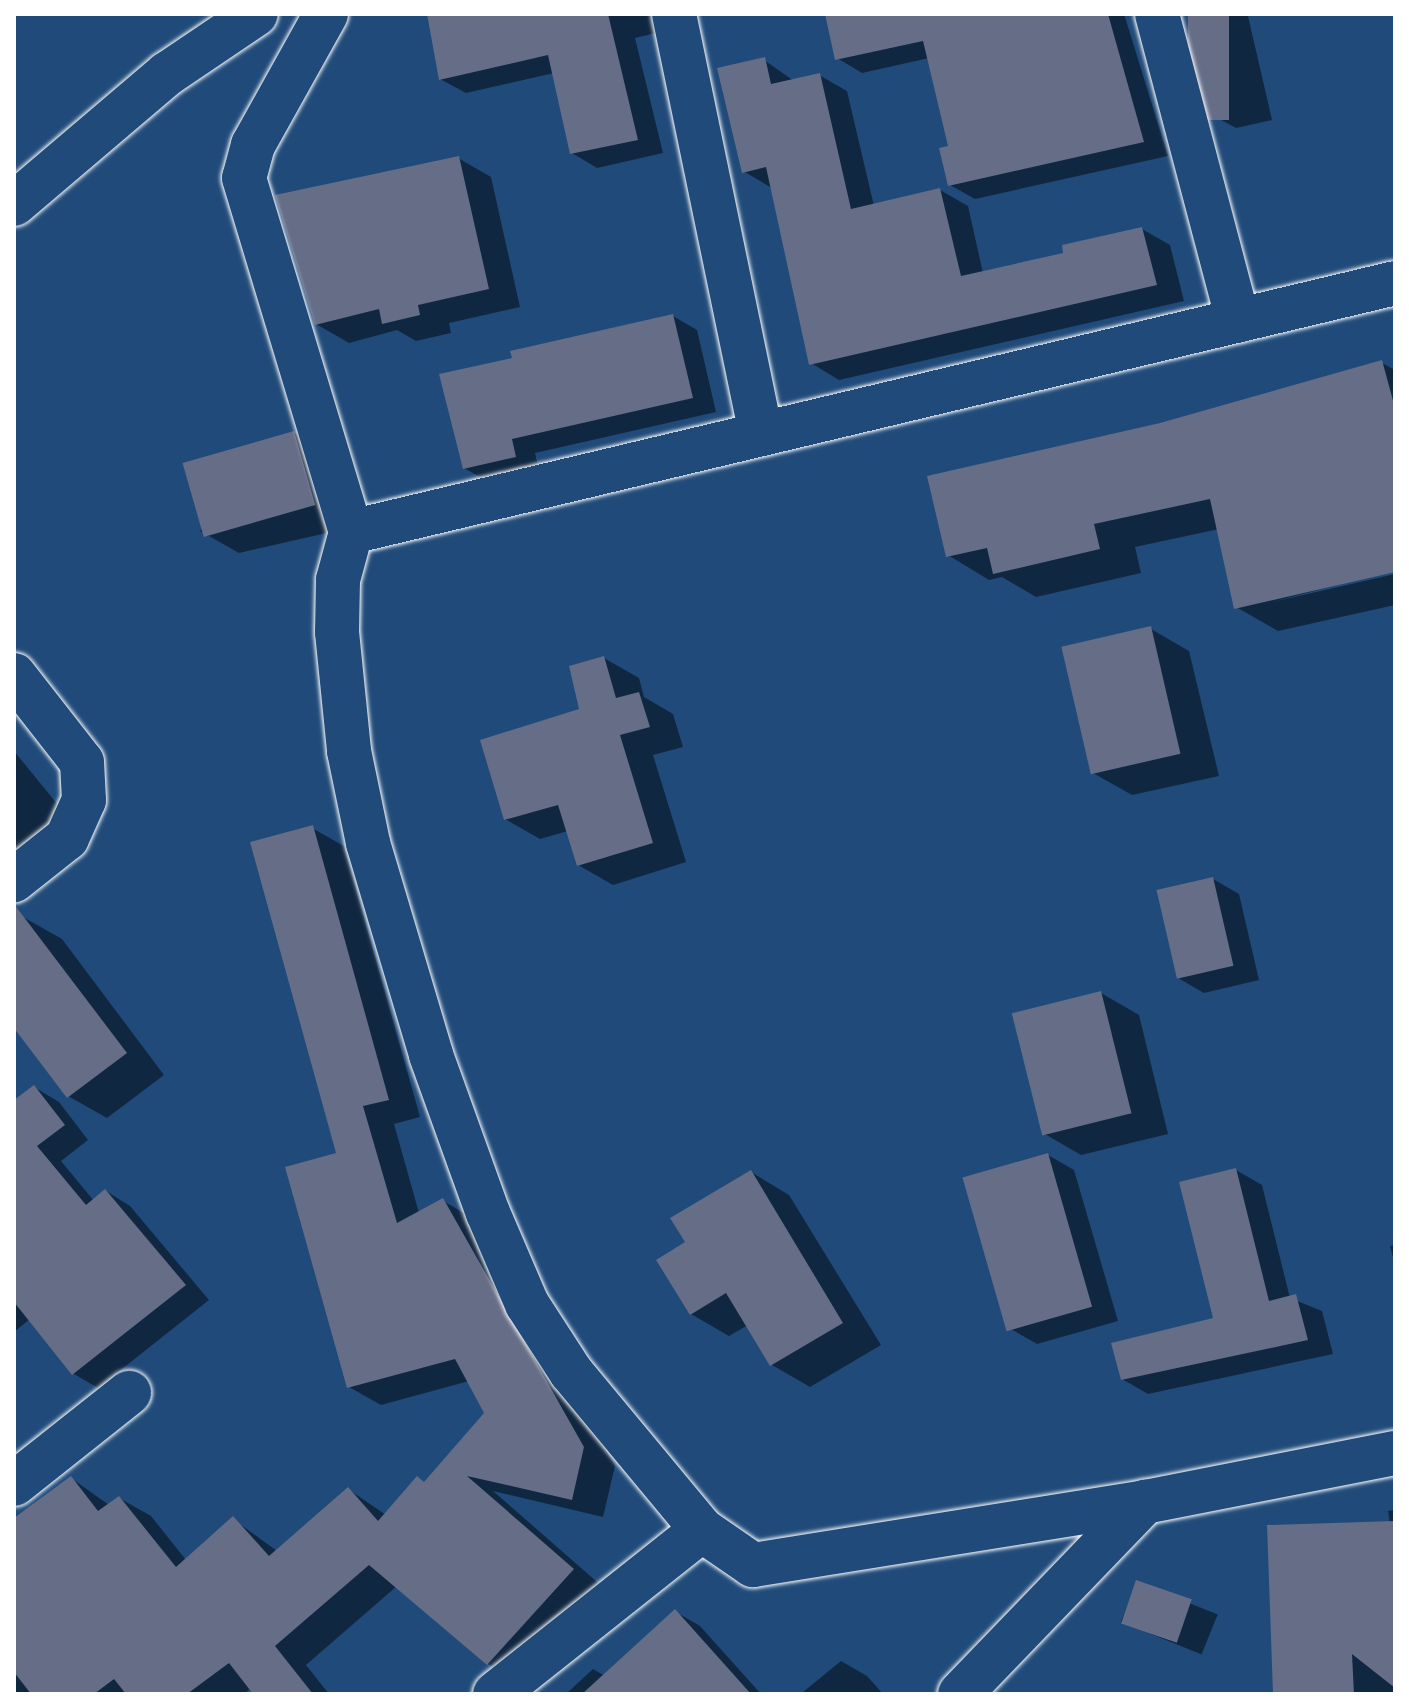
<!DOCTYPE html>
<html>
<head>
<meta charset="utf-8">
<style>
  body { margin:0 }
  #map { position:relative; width:1409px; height:1708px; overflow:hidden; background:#1f4a7a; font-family:Pangolin,sans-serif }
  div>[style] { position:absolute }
  .shadow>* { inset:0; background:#0007; transform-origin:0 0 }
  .building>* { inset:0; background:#656d87; transform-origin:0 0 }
  .roads { filter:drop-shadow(0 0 2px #fff) drop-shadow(0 0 2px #fff) }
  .street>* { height:44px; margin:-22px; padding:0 22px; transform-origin:22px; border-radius:22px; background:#1f4a7a }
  span { translate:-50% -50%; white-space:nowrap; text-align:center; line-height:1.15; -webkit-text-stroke:7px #1f4a7a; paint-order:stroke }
  .frame { position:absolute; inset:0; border:16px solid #fff; pointer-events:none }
</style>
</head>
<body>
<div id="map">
  <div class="shadow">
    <div style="clip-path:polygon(428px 14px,651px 14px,656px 33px,635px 38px,663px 153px,597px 168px,572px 153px,554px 73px,466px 93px,440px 79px)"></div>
    <div style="clip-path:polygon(827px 14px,1124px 14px,1168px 156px,975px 199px,950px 185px,951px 147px,929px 58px,862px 73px,837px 58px)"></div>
    <div style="clip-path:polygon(1190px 14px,1248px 16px,1272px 120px,1236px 128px,1214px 116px)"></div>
    <div style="clip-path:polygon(764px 60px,794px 81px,819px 75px,847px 91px,874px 206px,940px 190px,968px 206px,983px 273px,1066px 254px,1142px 229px,1170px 245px,1184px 301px,839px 380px,811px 363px,772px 188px,743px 171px)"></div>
    <div style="clip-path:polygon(458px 158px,491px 177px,520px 307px,449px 323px,451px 333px,416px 341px,397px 330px,349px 343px,316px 324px)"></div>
    <div style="clip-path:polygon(673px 316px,697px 330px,716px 412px,535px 453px,539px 470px,489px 482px,464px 468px,514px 359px)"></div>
    <div style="clip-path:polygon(1382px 363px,1395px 370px,1395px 570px,1268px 603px,1395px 574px,1395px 605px,1278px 631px,1236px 607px,1219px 529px,1135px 547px,1141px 573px,1036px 597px,1002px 577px,989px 580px,948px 555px,1160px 425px)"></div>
    <div style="clip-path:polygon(294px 433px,333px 455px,353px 527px,239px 553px,200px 531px)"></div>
    <div style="clip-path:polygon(1151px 629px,1189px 651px,1219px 776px,1132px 795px,1093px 773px)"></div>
    <div style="clip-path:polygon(604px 658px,639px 678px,644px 697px,673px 714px,683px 747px,653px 755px,686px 862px,613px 885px,578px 865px,568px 831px,540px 839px,505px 819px,581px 711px)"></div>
    <div style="clip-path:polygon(14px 751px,67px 816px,14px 858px)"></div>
    <div style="clip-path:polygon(312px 828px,344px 846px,420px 1117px,394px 1124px,419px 1213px,443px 1201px,475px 1219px,615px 1466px,603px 1517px,493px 1491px,604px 1588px,519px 1682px,488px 1664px,397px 1586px,306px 1665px,329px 1694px,256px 1694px,251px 1688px,244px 1694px,14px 1694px,14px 1520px,71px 1478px,109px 1505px,119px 1498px,151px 1516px,186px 1560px,233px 1519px,277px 1551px,348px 1489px,386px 1515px,426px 1483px,487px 1413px,469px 1381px,381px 1405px,349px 1387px,339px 1154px)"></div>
    <div style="clip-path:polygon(1213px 879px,1239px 894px,1259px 980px,1204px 993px,1178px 978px)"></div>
    <div style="clip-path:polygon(23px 917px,62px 939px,164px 1075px,107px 1118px,68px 1096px,14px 1024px,14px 924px)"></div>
    <div style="clip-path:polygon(1101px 993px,1139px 1015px,1168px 1134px,1081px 1155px,1043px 1133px)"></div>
    <div style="clip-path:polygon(34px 1087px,59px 1102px,88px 1140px,61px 1161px,94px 1201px,106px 1191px,130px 1206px,209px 1300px,98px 1388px,74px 1374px,30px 1319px,14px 1332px,14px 1102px)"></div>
    <div style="clip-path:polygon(1048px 1155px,1074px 1170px,1118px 1321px,1037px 1344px,1011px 1329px)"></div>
    <div style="clip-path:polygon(1236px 1170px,1262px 1185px,1290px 1298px,1322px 1311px,1333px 1354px,1148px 1394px,1122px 1379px,1215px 1320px)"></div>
    <div style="clip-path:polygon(751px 1172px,789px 1195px,881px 1345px,810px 1387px,772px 1365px,748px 1325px,729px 1336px,691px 1314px)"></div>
    <div style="clip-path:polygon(1395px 1245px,1395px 1265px,1390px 1246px)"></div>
    <div style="clip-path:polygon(1395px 1510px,1395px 1694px,1275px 1694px,1390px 1523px,1388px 1511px)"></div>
    <div style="left:1137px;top:1582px;width:87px;height:43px;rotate:22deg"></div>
    <div style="clip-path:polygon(676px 1612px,700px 1626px,761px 1694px,566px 1694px,593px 1669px,605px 1676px)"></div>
    <div style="clip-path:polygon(841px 1661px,867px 1676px,883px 1694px,803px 1692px)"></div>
  </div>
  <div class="building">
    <div style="clip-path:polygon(427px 14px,608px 14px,638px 140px,570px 154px,548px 55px,439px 80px)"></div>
    <div style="clip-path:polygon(825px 14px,1108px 14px,1144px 142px,948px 186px,939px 148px,948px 146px,923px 41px,835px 60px)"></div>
    <div style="left:1188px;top:14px;width:41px;height:106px"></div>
    <div style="clip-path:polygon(765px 57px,771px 84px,820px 73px,851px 209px,940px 188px,961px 276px,1063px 253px,1062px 245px,1142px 227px,1157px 285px,809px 365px,766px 167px,742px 173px,717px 68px)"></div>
    <div style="clip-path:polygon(459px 156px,489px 289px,418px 305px,420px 315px,382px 324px,379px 309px,315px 325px,275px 195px)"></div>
    <div style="clip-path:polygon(673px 314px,693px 398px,512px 439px,516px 457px,463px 469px,439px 374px,512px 358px,510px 351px)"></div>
    <div style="clip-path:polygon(1382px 360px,1395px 408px,1395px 572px,1234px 609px,1210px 499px,1094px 524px,1100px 549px,993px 574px,987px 548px,946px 557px,927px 476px,1160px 423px)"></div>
    <div style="left:294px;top:431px;width:77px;height:116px;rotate:74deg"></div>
    <div style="left:1151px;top:626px;width:131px;height:92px;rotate:77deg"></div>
    <div style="clip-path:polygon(604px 656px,616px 698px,639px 692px,650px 727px,620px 735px,653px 843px,577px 866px,558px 805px,504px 820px,480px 740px,579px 709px,569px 666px)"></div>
    <div style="clip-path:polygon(313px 825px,389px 1100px,363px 1106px,397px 1223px,443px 1198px,584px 1447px,572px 1500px,467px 1476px,574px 1569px,487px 1665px,369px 1565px,275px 1646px,313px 1694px,253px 1694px,229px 1663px,187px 1694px,126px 1694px,114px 1679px,94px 1694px,31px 1694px,14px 1672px,14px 1518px,71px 1476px,98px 1511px,119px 1496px,176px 1567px,233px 1516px,269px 1556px,348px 1487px,378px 1521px,417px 1476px,424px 1482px,484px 1413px,455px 1359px,347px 1388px,285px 1167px,336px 1153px,250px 842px)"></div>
    <div style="left:1213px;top:877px;width:91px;height:58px;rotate:77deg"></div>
    <div style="clip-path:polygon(14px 904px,127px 1053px,67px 1098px,14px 1028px)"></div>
    <div style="left:1101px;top:991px;width:126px;height:92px;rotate:76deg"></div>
    <div style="clip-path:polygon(34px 1085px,65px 1125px,37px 1146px,86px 1205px,105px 1189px,186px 1285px,72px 1375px,14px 1302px,14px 1100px)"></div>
    <div style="left:1048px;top:1153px;width:160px;height:89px;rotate:74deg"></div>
    <div style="clip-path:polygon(1236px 1168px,1269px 1301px,1296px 1294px,1308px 1340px,1121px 1380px,1111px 1343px,1213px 1318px,1179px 1182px)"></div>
    <div style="clip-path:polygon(751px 1170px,843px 1323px,770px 1366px,726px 1293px,690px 1315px,656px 1260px,685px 1242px,670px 1218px)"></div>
    <div style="clip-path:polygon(1395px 1521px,1395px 1688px,1352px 1654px,1354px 1694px,1273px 1694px,1267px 1525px)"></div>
    <div style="left:1136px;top:1580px;width:59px;height:46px;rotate:19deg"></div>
    <div style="clip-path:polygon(675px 1609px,751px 1694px,582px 1694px)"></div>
  </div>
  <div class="roads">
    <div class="street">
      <div style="left:326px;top:14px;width:150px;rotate:119.1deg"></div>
      <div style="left:253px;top:145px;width:34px;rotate:105deg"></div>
      <div style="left:244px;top:178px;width:370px;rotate:73.2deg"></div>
      <div style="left:351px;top:532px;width:50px;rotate:105.2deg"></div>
      <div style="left:338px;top:580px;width:52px;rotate:91.1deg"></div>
      <div style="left:337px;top:632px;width:120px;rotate:84.2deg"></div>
      <div style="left:349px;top:751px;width:94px;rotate:78.3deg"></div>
      <div style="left:368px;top:843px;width:221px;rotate:73.4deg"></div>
      <div style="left:431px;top:1055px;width:168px;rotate:70.2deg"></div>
      <div style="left:488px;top:1213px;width:99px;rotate:66.8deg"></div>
      <div style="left:527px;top:1304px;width:81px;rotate:57.1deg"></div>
      <div style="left:571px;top:1372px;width:205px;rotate:50.3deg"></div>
      <div style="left:702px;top:1530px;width:62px;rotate:34.5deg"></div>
      <div style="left:753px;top:1565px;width:397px;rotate:-9.1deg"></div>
      <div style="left:1145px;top:1502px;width:255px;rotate:-11.1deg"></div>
      <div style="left:674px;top:14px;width:429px;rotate:78.3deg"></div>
      <div style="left:1157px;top:14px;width:317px;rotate:75.2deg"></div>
      <div style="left:14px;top:204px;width:201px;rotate:-40.4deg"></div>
      <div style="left:167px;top:74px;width:107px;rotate:-34deg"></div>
      <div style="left:351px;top:532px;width:1073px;rotate:-13.41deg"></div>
      <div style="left:14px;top:675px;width:110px;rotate:52deg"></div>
      <div style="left:82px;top:762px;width:38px;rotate:87deg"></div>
      <div style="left:84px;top:800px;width:42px;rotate:114.1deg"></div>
      <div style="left:67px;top:838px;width:68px;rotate:141.6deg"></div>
      <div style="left:14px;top:1484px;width:147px;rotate:-38.4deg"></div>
      <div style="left:495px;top:1694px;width:264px;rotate:-38.4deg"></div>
      <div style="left:960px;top:1694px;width:267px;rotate:-46.1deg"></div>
    </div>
  </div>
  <div class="frame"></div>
</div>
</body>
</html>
